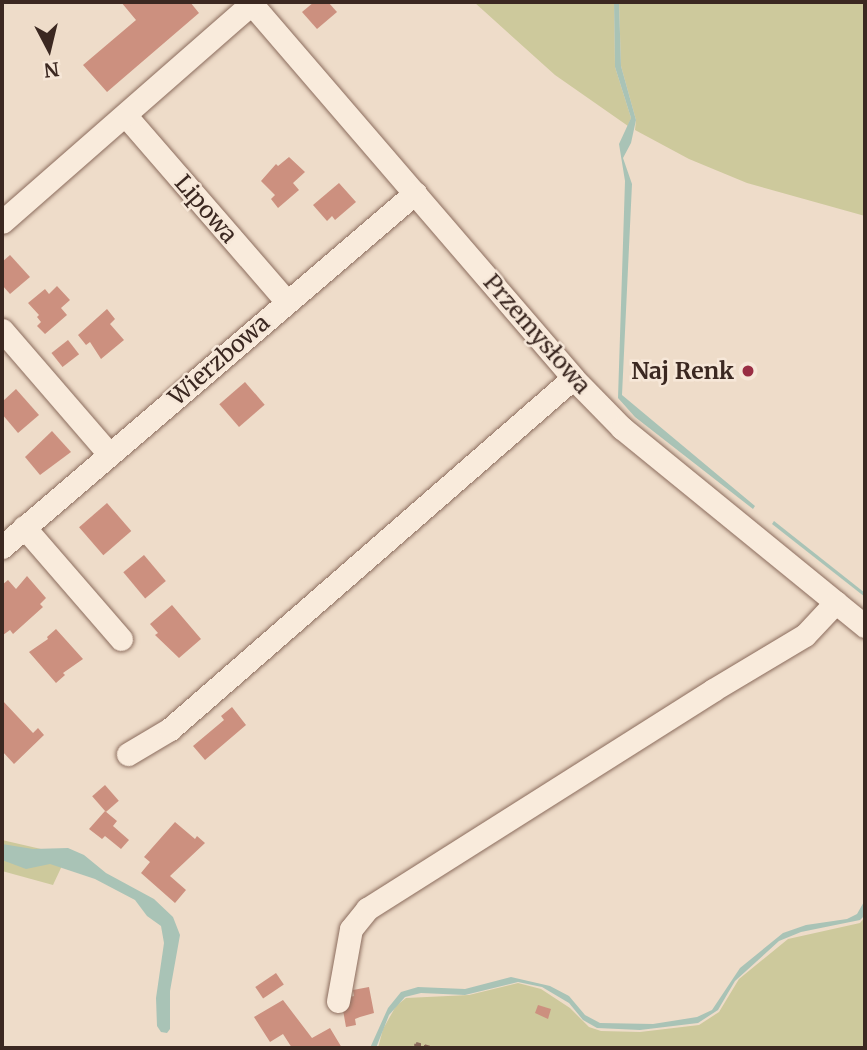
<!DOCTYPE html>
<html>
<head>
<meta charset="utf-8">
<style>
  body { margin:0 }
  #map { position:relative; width:867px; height:1050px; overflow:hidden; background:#eedcc9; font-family:Merriweather,serif }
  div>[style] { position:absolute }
  .green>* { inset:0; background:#cdc99c }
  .water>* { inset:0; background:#a9c3b6 }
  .building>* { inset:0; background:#cc907f; transform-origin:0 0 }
  .path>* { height:3.5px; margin-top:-1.75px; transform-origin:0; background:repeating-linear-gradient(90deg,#8b6c5d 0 5px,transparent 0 8.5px) }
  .roads { filter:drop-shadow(0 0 2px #8b6c5d) drop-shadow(0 0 2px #8b6c5d) }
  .minor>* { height:23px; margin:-11.5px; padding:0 11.5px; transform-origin:11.5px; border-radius:11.5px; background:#f9ebdc }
  .dots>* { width:19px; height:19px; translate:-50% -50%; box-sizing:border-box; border:4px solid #f6e7d8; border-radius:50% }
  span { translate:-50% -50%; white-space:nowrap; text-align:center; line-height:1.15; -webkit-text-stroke:5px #f6e7d8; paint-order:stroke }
  .street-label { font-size:23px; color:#3b2821 }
  .poi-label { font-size:23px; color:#3b2821; font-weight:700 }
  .right { translate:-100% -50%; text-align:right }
  .frame { position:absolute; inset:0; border:4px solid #3b2821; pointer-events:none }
  .north { position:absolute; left:14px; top:14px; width:70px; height:70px; -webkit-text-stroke:5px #f6e7d8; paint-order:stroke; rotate:173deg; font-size:19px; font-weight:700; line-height:28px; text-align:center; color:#3b2821 }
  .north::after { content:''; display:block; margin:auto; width:24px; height:32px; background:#3b2821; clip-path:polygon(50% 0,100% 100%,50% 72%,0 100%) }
</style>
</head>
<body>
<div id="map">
  <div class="green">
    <div style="clip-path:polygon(474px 2px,614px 2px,615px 67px,631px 118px,628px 126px,555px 75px)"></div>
    <div style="clip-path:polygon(619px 2px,865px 2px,865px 216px,747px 183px,689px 159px,635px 130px,636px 120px,621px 66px)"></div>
    <div style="clip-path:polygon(2px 840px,67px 855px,53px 885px,2px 871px)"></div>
    <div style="clip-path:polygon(865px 917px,865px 1048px,378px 1048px,383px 1029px,396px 1006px,406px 998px,469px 995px,518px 983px,541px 989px,570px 1008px,589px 1027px,601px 1031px,640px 1032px,699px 1025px,719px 1012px,739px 979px,788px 939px,860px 923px)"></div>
  </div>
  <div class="water">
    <div style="clip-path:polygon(614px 2px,619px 2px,621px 66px,636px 120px,631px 143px,623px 158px,632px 184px,622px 395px,755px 506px,753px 509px,635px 417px,618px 398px,625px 181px,619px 144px,631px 118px,615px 67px)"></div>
    <div style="clip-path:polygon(774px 521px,865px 593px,865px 597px,772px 524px)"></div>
    <div style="clip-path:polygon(2px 844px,33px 849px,68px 848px,84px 855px,106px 873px,154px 899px,173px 917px,180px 935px,170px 991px,170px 1029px,167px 1033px,161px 1032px,157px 1026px,156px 998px,164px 943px,161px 926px,147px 916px,135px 900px,95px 879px,50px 864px,26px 869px,2px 860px)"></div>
    <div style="clip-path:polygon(865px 900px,865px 915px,860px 920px,801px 932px,779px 941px,735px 981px,718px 1010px,698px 1023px,640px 1030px,597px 1028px,583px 1020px,569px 1003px,542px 987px,518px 982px,465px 995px,421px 993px,405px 997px,389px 1015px,376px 1048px,370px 1048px,388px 1008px,401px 992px,418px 987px,465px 989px,511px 977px,550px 986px,569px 996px,585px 1015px,600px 1023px,653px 1024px,697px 1017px,712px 1010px,740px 968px,783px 933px,806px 925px,847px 919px,857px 914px)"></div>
  </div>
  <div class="building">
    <div style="clip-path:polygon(121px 2px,190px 2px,199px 13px,107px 92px,83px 65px,136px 20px)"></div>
    <div style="clip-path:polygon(314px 2px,328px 2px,337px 12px,317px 29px,302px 12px)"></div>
    <div style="clip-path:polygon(289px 157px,305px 172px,293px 183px,299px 190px,278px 208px,271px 199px,275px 195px,261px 181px,276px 164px,278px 166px)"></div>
    <div style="clip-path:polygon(339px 183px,356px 202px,335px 220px,332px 216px,327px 221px,313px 205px)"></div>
    <div style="clip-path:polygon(10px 255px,30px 277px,10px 294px,2px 285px,2px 262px)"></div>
    <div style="clip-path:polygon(57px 286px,70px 300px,61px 308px,67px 315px,45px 334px,37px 326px,41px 322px,37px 317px,39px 315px,28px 303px,45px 289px,49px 294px)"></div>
    <div style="clip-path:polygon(107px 309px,115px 319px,110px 324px,124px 340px,101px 359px,90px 342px,86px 345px,78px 335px)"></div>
    <div style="left:68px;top:340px;width:18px;height:21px;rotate:52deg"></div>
    <div style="left:245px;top:382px;width:30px;height:34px;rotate:49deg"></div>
    <div style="clip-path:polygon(16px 389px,39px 415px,18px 433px,2px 414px,2px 402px)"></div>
    <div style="clip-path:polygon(52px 431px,71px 452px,40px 475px,25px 457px)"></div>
    <div style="left:107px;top:503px;width:37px;height:37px;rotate:49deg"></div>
    <div style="left:144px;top:555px;width:34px;height:27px;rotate:50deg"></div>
    <div style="clip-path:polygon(27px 576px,46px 598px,40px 604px,43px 607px,13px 634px,10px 630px,3px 635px,2px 585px,8px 580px,16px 589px)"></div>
    <div style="clip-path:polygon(172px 605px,201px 639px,179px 658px,155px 635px,158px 633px,150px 624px)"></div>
    <div style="clip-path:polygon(56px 629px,83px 659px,63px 673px,65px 675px,56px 683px,29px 652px,48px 639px,47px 637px)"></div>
    <div style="clip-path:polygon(2px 700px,33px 733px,38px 728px,44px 735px,14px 764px,2px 751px)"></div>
    <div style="clip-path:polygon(232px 707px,246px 725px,205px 760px,193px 746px,224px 720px,221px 716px)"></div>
    <div style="left:105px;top:785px;width:21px;height:17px;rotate:49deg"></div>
    <div style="clip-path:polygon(105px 811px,117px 821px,113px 826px,129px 840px,121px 849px,105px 836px,102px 839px,89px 829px)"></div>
    <div style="clip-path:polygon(175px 822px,195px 839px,197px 836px,205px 843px,170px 876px,186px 890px,175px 903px,141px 873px,150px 862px,144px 857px)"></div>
    <div style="left:276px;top:973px;width:14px;height:25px;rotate:56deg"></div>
    <div style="clip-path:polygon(369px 987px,374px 1013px,360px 1017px,355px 1019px,356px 1025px,346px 1027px,341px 999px,354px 996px,353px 990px)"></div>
    <div style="clip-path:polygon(283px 1000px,312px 1038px,330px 1028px,342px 1048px,292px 1048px,283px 1034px,270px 1042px,254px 1017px)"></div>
    <div style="clip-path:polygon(538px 1005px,551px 1009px,548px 1019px,535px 1013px)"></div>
  </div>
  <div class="path">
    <div style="left:416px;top:1048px;width:4px;rotate:-90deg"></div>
    <div style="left:416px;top:1044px;width:16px;rotate:15deg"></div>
  </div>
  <div class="roads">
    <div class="minor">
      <div style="left:250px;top:2px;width:496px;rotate:49.3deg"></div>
      <div style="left:573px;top:378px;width:70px;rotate:45.6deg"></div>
      <div style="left:622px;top:428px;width:313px;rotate:39.2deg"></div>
      <div style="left:126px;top:116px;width:246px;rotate:49.1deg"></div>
      <div style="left:2px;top:222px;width:331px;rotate:-41.2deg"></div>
      <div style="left:2px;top:330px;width:164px;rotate:49.2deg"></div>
      <div style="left:24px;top:527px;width:148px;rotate:49.1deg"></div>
      <div style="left:2px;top:547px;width:544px;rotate:-40.6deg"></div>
      <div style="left:128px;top:754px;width:49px;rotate:-30.8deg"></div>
      <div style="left:170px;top:729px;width:534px;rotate:-41.05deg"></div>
      <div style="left:338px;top:1001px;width:73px;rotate:-79.8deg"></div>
      <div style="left:351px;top:929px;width:26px;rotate:-51deg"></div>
      <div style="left:367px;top:909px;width:409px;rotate:-32.3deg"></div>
      <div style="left:713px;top:690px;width:107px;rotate:-30.9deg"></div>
      <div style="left:805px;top:635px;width:45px;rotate:-46.8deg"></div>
    </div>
  </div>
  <div class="dots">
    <div style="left:748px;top:371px;background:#992e44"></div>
  </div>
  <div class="street-label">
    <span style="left:206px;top:209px;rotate:49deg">Lipowa</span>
    <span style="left:537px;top:334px;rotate:49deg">Przemysłowa</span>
    <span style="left:219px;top:360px;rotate:-41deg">Wierzbowa</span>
  </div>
  <div class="poi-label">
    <span class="right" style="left:734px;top:371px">Naj Renk</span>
  </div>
  <div class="frame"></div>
  <div class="north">N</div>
</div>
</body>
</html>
